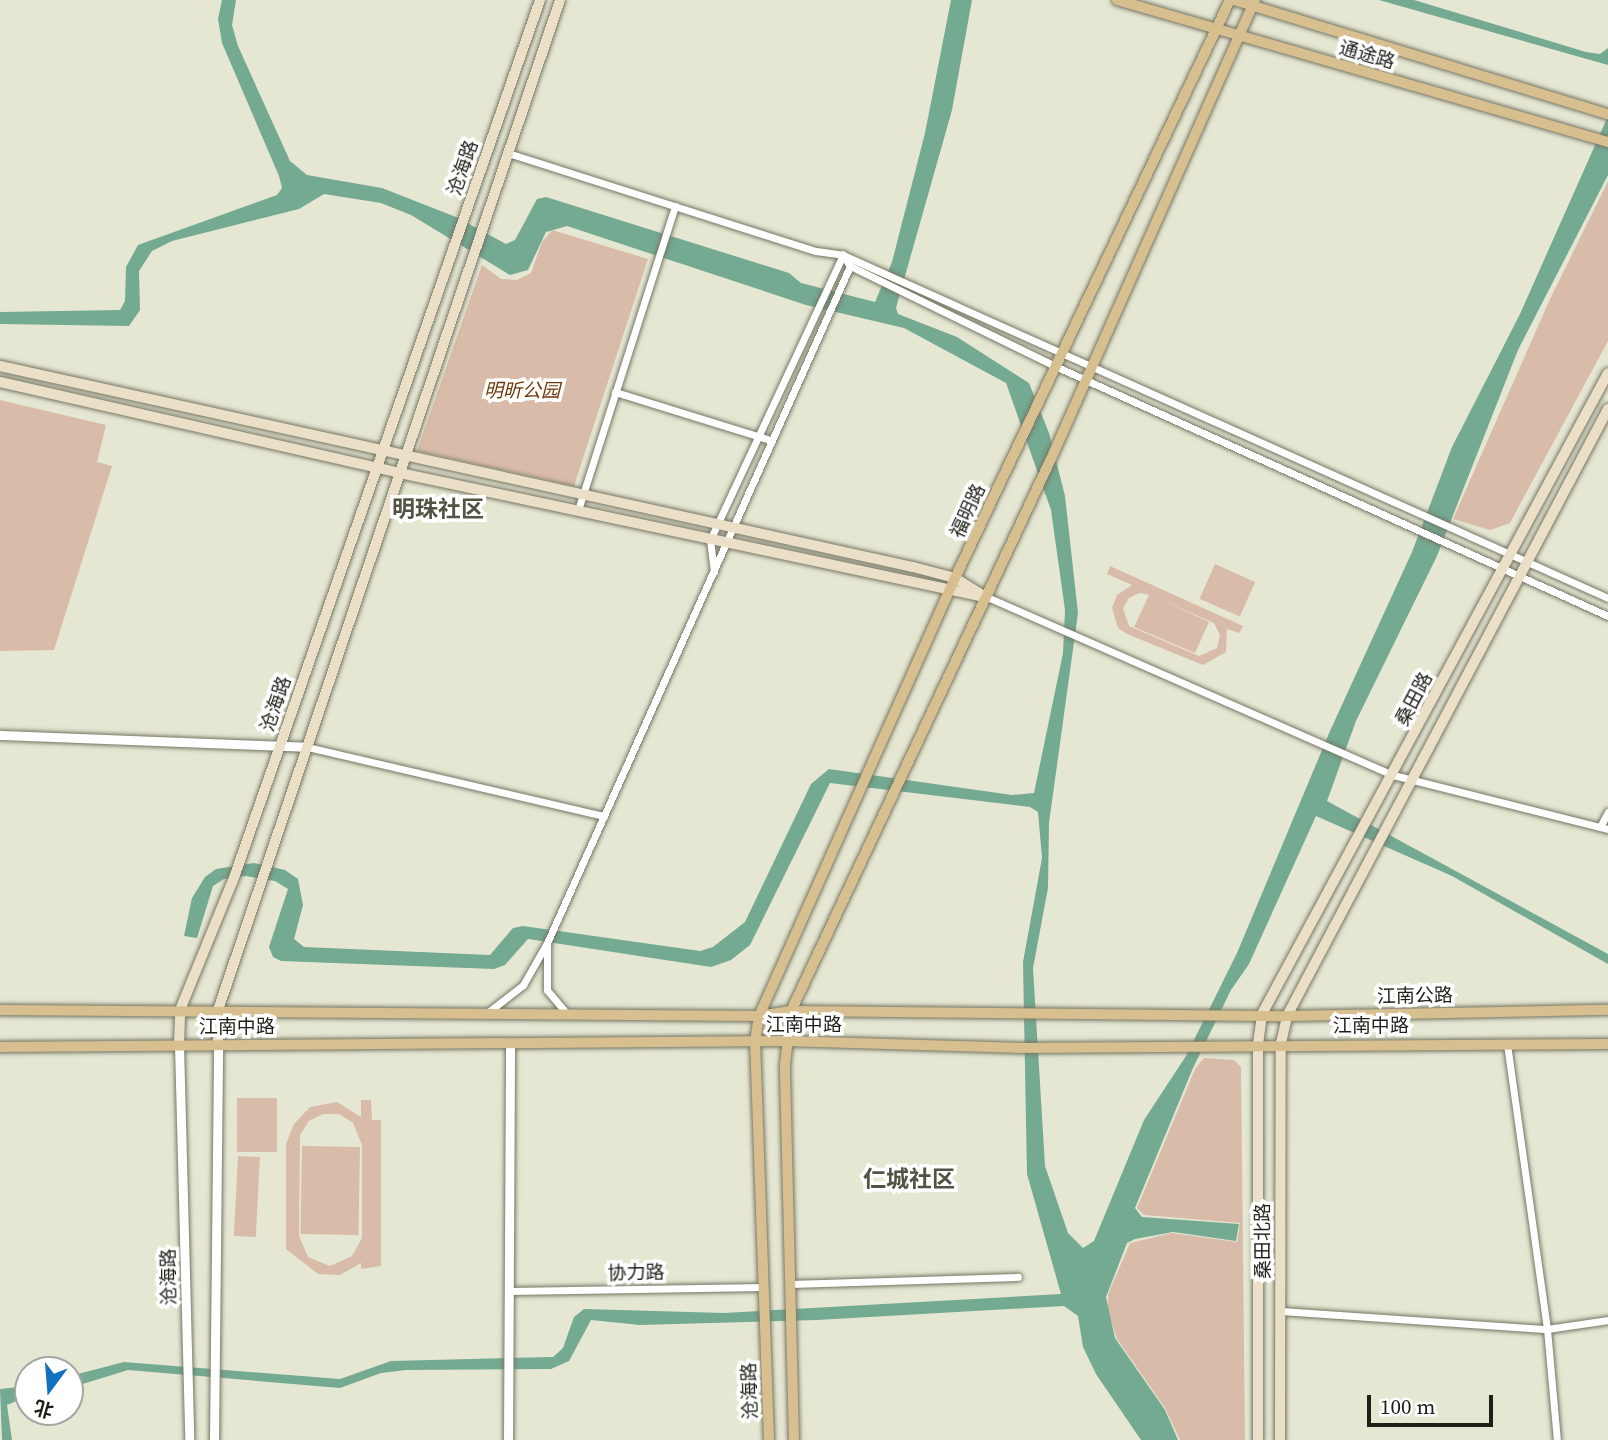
<!DOCTYPE html>
<html>
<head>
<meta charset="utf-8">
<style>
  body { margin:0 }
  #map { position:relative; width:1608px; height:1440px; overflow:hidden; background:#e6e7d3; font-family:"Source Serif 4","Noto Sans SC",serif }
  div>[style] { position:absolute }
  .green>* { inset:0; background:#d9bba9; transform-origin:0 0 }
  .water>* { inset:0; background:#74a992 }
  .roads { filter:drop-shadow(0 0 2px #757664) drop-shadow(0 0 2px #757664) }
  .minor>* { height:7px; margin:-3.5px; padding:0 3.5px; transform-origin:3.5px; border-radius:3.5px; background:#fff }
  .tertiary>* { height:9px; margin:-4.5px; padding:0 4.5px; transform-origin:4.5px; border-radius:4.5px; background:#fff }
  .secondary>* { height:10px; margin:-5px; padding:0 5px; transform-origin:5px; border-radius:5px; background:#ebdfc7 }
  .primary>* { height:10px; margin:-5px; padding:0 5px; transform-origin:5px; border-radius:5px; background:#d7bf8f }
  span { translate:-50% -50%; white-space:nowrap; text-align:center; line-height:1.15; -webkit-text-stroke:7px #fff; paint-order:stroke }
  .street-label { font-size:19px; color:#1e1f17 }
  .park-label { font-size:19px; color:#703808; font-style:italic }
  .quarter-label { font-size:23px; color:#525342; font-weight:700 }
  .north { position:absolute; left:14px; top:1356px; width:70px; height:70px; box-sizing:border-box; background:#fff; border:2px solid #a5a5a2; border-radius:50%; rotate:196deg; font-size:19px; font-weight:700; line-height:28px; text-align:center; color:#1e1f17 }
  .north::after { content:''; display:block; margin:auto; width:24px; height:32px; background:#1072be; clip-path:polygon(50% 0,100% 100%,50% 72%,0 100%) }
  .scale { position:absolute; left:1367px; top:1395px; width:126px; height:32px; box-sizing:border-box; border:4px solid #1e1f17; border-top:0; padding-left:9px; font-size:21px; line-height:24px; white-space:nowrap; color:#1e1f17; -webkit-text-stroke:5px #fff; paint-order:stroke }
</style>
</head>
<body>
<div id="map">
  <div class="green">
    <div style="clip-path:polygon(1608px 181px,1608px 341px,1510px 523px,1490px 530px,1453px 519px,1550px 299px)"></div>
    <div style="clip-path:polygon(552px 230px,648px 259px,574px 486px,417px 451px,482px 265px,501px 279px,517px 280px,531px 273px,542px 242px)"></div>
    <div style="clip-path:polygon(0 400px,106px 425px,97px 462px,112px 466px,54px 650px,0 651px)"></div>
    <div style="left:1215px;top:564px;width:44px;height:38px;rotate:24deg"></div>
    <div style="clip-path:polygon(evenodd,1110px 566px,1243px 626px,1239px 633px,1227px 629px,1226px 652px,1203px 665px,1127px 634px,1118px 628px,1112px 608px,1117px 595px,1132px 585px,1107px 574px,1110px 566px,1140px 593px,1149px 595px,1134px 627px,1195px 653px,1209px 622px,1157px 598px,1214px 623px,1220px 635px,1217px 648px,1199px 656px,1129px 626px,1123px 608px,1129px 598px,1140px 593px)"></div>
    <div style="clip-path:polygon(1204px 1058px,1234px 1060px,1241px 1067px,1245px 1440px,1180px 1440px,1165px 1408px,1117px 1339px,1108px 1311px,1108px 1294px,1130px 1243px,1172px 1233px,1237px 1242px,1240px 1223px,1144px 1215px,1137px 1208px,1195px 1069px)"></div>
    <div style="left:237px;top:1098px;width:40px;height:54px"></div>
    <div style="clip-path:polygon(evenodd,361px 1100px,371px 1100px,372px 1120px,381px 1120px,381px 1266px,361px 1269px,361px 1263px,340px 1275px,318px 1274px,286px 1249px,286px 1144px,294px 1124px,310px 1107px,337px 1102px,361px 1117px,361px 1100px,323px 1114px,339px 1114px,353px 1123px,362px 1145px,362px 1238px,352px 1256px,330px 1266px,308px 1257px,299px 1236px,300px 1135px,309px 1121px,323px 1114px)"></div>
    <div style="left:302px;top:1146px;width:58px;height:88px;rotate:1deg"></div>
    <div style="left:238px;top:1156px;width:22px;height:80px;rotate:3deg"></div>
  </div>
  <div class="water">
    <div style="clip-path:polygon(222px 0,236px 0,232px 25px,238px 46px,290px 161px,307px 175px,382px 188px,456px 217px,506px 244px,515px 240px,537px 199px,546px 197px,789px 273px,801px 283px,875px 302px,892px 262px,925px 133px,951px 0,972px 0,952px 110px,896px 308px,898px 314px,957px 337px,1029px 383px,1049px 433px,1065px 496px,1078px 613px,1049px 823px,1048px 888px,1033px 968px,1045px 1166px,1068px 1233px,1083px 1248px,1094px 1241px,1144px 1120px,1186px 1056px,1237px 953px,1330px 731px,1412px 552px,1452px 447px,1520px 314px,1608px 116px,1608px 175px,1518px 350px,1437px 556px,1356px 721px,1327px 801px,1608px 954px,1608px 964px,1452px 876px,1316px 816px,1249px 964px,1231px 990px,1193px 1068px,1135px 1208px,1142px 1217px,1239px 1224px,1236px 1241px,1173px 1232px,1135px 1239px,1127px 1243px,1106px 1297px,1115px 1338px,1165px 1410px,1178px 1440px,1141px 1440px,1096px 1374px,1083px 1347px,1078px 1316px,1064px 1306px,817px 1320px,640px 1325px,591px 1320px,569px 1361px,551px 1369px,406px 1370px,381px 1373px,340px 1388px,128px 1370px,70px 1388px,70px 1376px,124px 1362px,340px 1379px,391px 1361px,553px 1357px,563px 1348px,574px 1317px,584px 1309px,724px 1313px,1061px 1294px,1027px 1174px,1023px 962px,1042px 858px,1038px 812px,1030px 807px,830px 783px,750px 945px,731px 960px,711px 967px,528px 939px,505px 965px,494px 969px,281px 961px,273px 957px,269px 947px,288px 889px,275px 881px,246px 876px,224px 879px,213px 886px,197px 938px,184px 936px,192px 898px,205px 877px,216px 869px,254px 863px,285px 870px,298px 879px,303px 905px,294px 939px,304px 947px,490px 955px,513px 928px,523px 926px,700px 951px,713px 947px,745px 922px,811px 784px,829px 769px,1012px 795px,1034px 793px,1063px 653px,1065px 610px,1051px 510px,1006px 383px,904px 328px,806px 305px,567px 226px,546px 232px,528px 270px,510px 275px,411px 215px,381px 203px,324px 194px,299px 209px,172px 241px,152px 251px,139px 271px,140px 310px,129px 326px,0 324px,0 312px,120px 310px,125px 301px,126px 267px,138px 245px,277px 195px,282px 188px,279px 176px,222px 43px,218px 19px)"></div>
    <div style="clip-path:polygon(1379px 0,1414px 0,1586px 52px,1600px 54px,1608px 48px,1608px 65px)"></div>
    <div style="clip-path:polygon(28px 1386px,28px 1396px,7px 1405px,12px 1440px,2px 1440px,0 1389px)"></div>
  </div>
  <div class="roads">
    <div class="minor">
      <div style="left:508px;top:153px;width:323px;rotate:17.7deg"></div>
      <div style="left:816px;top:251px;width:27px;rotate:8deg"></div>
      <div style="left:843px;top:255px;width:13px;rotate:58deg"></div>
      <div style="left:850px;top:266px;width:228px;rotate:26deg"></div>
      <div style="left:1055px;top:366px;width:607px;rotate:24.33deg"></div>
      <div style="left:615px;top:392px;width:162px;rotate:17.2deg"></div>
      <div style="left:578px;top:510px;width:319px;rotate:-72.3deg"></div>
      <div style="left:714px;top:572px;width:32px;rotate:-97deg"></div>
      <div style="left:710px;top:540px;width:315px;rotate:-65deg"></div>
      <div style="left:843px;top:255px;width:838px;rotate:24.15deg"></div>
      <div style="left:985px;top:596px;width:446px;rotate:23.7deg"></div>
      <div style="left:1393px;top:775px;width:222px;rotate:14.1deg"></div>
      <div style="left:307px;top:747px;width:305px;rotate:13.1deg"></div>
      <div style="left:1600px;top:827px;width:17px;rotate:-62deg"></div>
      <div style="left:547px;top:943px;width:742px;rotate:-65.89deg"></div>
      <div style="left:487px;top:1013px;width:46px;rotate:-37.9deg"></div>
      <div style="left:523px;top:985px;width:48px;rotate:-60.3deg"></div>
      <div style="left:547px;top:943px;width:47px;rotate:90deg"></div>
      <div style="left:547px;top:990px;width:31px;rotate:50deg"></div>
      <div style="left:1507px;top:1044px;width:288px;rotate:82deg"></div>
      <div style="left:1547px;top:1329px;width:111px;rotate:84.9deg"></div>
      <div style="left:790px;top:1284px;width:228px;rotate:-1.8deg"></div>
      <div style="left:509px;top:1291px;width:255px;rotate:-0.9deg"></div>
      <div style="left:1281px;top:1311px;width:267px;rotate:3.9deg"></div>
      <div style="left:1547px;top:1329px;width:62px;rotate:-8.4deg"></div>
    </div>
    <div class="tertiary">
      <div style="left:0;top:735px;width:307px;rotate:2.2deg"></div>
      <div style="left:179px;top:1045px;width:395px;rotate:88.5deg"></div>
      <div style="left:214px;top:1440px;width:396px;rotate:-89.4deg"></div>
      <div style="left:508px;top:1440px;width:396px;rotate:-89.7deg"></div>
    </div>
    <div class="secondary">
      <div style="left:0;top:366px;width:935px;rotate:12.42deg"></div>
      <div style="left:913px;top:567px;width:43px;rotate:14.7deg"></div>
      <div style="left:955px;top:578px;width:34px;rotate:32deg"></div>
      <div style="left:0;top:382px;width:410px;rotate:12.8deg"></div>
      <div style="left:400px;top:473px;width:593px;rotate:11.97deg"></div>
      <div style="left:218px;top:1044px;width:34px;rotate:-90deg"></div>
      <div style="left:218px;top:1010px;width:1066px;rotate:-71.29deg"></div>
      <div style="left:179px;top:1045px;width:35px;rotate:-88deg"></div>
      <div style="left:180px;top:1010px;width:146px;rotate:-67.8deg"></div>
      <div style="left:235px;top:875px;width:927px;rotate:-70.78deg"></div>
      <div style="left:1258px;top:1440px;width:396px;rotate:-90deg"></div>
      <div style="left:1258px;top:1044px;width:30px;rotate:-82deg"></div>
      <div style="left:1262px;top:1014px;width:728px;rotate:-61.64deg"></div>
      <div style="left:1280px;top:1440px;width:397px;rotate:-89.9deg"></div>
      <div style="left:1281px;top:1043px;width:28px;rotate:-77deg"></div>
      <div style="left:1287px;top:1016px;width:687px;rotate:-62.13deg"></div>
    </div>
    <div class="primary">
      <div style="left:1117px;top:0;width:511px;rotate:16.13deg"></div>
      <div style="left:1234px;top:0;width:391px;rotate:17deg"></div>
      <div style="left:0;top:1010px;width:759px;rotate:0.45deg"></div>
      <div style="left:759px;top:1016px;width:32px;rotate:-9deg"></div>
      <div style="left:791px;top:1011px;width:496px;rotate:0.6deg"></div>
      <div style="left:1287px;top:1016px;width:321px;rotate:-1.1deg"></div>
      <div style="left:0;top:1047px;width:785px;rotate:-0.44deg"></div>
      <div style="left:785px;top:1041px;width:232px;rotate:1.7deg"></div>
      <div style="left:1017px;top:1048px;width:591px;rotate:-0.39deg"></div>
      <div style="left:769px;top:1440px;width:397px;rotate:-92deg"></div>
      <div style="left:755px;top:1043px;width:27px;rotate:-82deg"></div>
      <div style="left:759px;top:1016px;width:480px;rotate:-65.9deg"></div>
      <div style="left:955px;top:578px;width:640px;rotate:-64.56deg"></div>
      <div style="left:794px;top:1440px;width:375px;rotate:-91.4deg"></div>
      <div style="left:785px;top:1065px;width:54px;rotate:-83.7deg"></div>
      <div style="left:791px;top:1011px;width:610px;rotate:-64.78deg"></div>
      <div style="left:1051px;top:459px;width:502px;rotate:-66.04deg"></div>
    </div>
  </div>
  <div class="street-label">
    <span style="left:1367px;top:55px;rotate:16deg">通途路</span>
    <span style="left:463px;top:168px;rotate:-71deg">沧海路</span>
    <span style="left:968px;top:511px;rotate:-65deg">福明路</span>
    <span style="left:1414px;top:699px;rotate:-62deg">桑田路</span>
    <span style="left:276px;top:704px;rotate:-71deg">沧海路</span>
    <span style="left:1415px;top:996px;rotate:-1deg">江南公路</span>
    <span style="left:804px;top:1025px">江南中路</span>
    <span style="left:1371px;top:1026px">江南中路</span>
    <span style="left:237px;top:1027px">江南中路</span>
    <span style="left:1263px;top:1241px;rotate:-90deg">桑田北路</span>
    <span style="left:636px;top:1273px;rotate:-1deg">协力路</span>
    <span style="left:169px;top:1277px;rotate:-91deg">沧海路</span>
    <span style="left:750px;top:1391px;rotate:-92deg">沧海路</span>
  </div>
  <div class="park-label">
    <span style="left:522px;top:391px">明昕公园</span>
  </div>
  <div class="quarter-label">
    <span style="left:438px;top:509px">明珠社区</span>
    <span style="left:909px;top:1179px">仁城社区</span>
  </div>
  <div class="north">北</div>
  <div class="scale">100 m</div>
</div>
</body>
</html>
